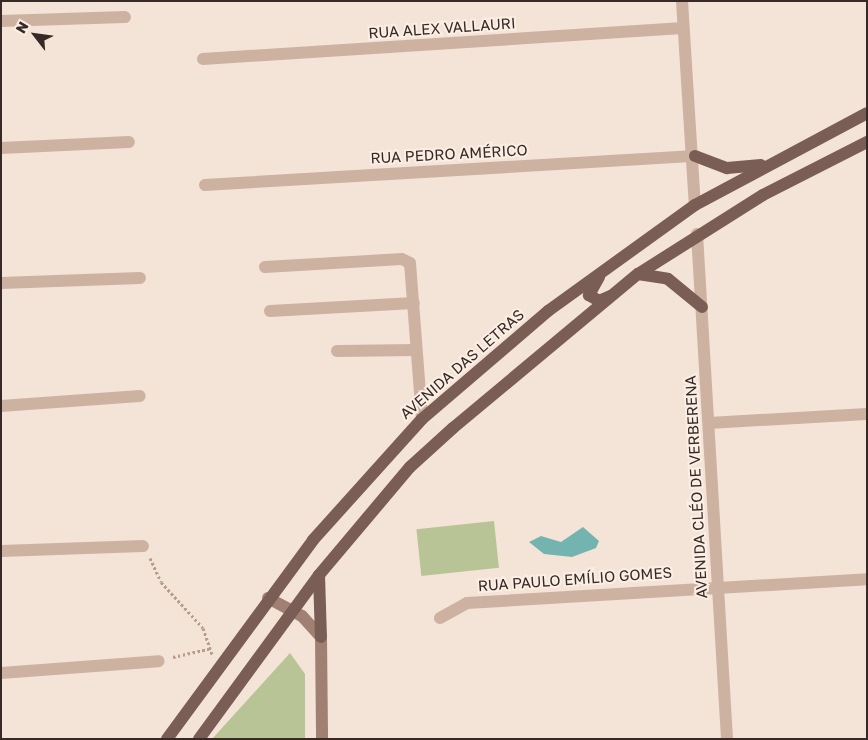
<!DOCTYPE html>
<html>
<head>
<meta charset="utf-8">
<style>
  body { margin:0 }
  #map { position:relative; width:868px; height:740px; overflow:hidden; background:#f4e4d7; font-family:"Golos Text",sans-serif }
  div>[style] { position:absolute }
  .green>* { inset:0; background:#b9c496; transform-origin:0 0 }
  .water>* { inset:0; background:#74b4b0 }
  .path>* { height:3px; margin-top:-1.5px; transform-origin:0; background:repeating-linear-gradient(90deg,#b99b8c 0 2.5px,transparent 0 5px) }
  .minor>* { height:12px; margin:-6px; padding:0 6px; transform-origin:6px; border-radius:6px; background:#cdb2a2 }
  .tertiary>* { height:12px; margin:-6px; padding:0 6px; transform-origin:6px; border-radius:6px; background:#cdb2a2 }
  .secondary>* { height:12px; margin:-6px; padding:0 6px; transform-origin:6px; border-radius:6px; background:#a18074 }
  .primary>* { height:12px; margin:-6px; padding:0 6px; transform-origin:6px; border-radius:6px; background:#7a5e55 }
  span { translate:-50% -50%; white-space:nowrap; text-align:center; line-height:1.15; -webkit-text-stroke:4px #fbeee4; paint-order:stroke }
  .street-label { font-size:15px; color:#372925 }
  .frame { position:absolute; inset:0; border:2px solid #372925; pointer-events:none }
  .north { position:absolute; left:10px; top:10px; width:50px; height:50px; -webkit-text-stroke:4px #fbeee4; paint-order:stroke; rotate:300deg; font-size:14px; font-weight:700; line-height:20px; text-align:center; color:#372925 }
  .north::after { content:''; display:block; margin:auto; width:18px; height:22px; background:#372925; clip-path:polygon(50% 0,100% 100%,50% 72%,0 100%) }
</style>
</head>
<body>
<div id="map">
  <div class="green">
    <div style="left:494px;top:521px;width:47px;height:78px;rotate:84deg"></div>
    <div style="clip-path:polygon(290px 653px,305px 674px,305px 739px,212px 739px)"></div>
  </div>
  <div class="water">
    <div style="clip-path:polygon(583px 527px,599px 541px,596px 548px,572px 557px,544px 554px,529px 542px,541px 536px,561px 542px)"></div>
  </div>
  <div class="path">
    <div style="left:150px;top:558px;width:26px;rotate:65deg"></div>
    <div style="left:161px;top:582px;width:62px;rotate:47.6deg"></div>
    <div style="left:203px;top:628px;width:28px;rotate:71deg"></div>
    <div style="left:173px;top:657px;width:37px;rotate:-13deg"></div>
  </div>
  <div class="minor">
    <div style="left:1px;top:21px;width:124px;rotate:-1.8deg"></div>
    <div style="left:203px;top:59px;width:481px;rotate:-3.7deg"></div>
    <div style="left:1px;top:148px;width:128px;rotate:-2.7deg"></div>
    <div style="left:205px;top:185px;width:491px;rotate:-3.4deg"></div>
    <div style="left:697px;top:234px;width:506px;rotate:86.6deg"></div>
    <div style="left:265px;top:267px;width:137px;rotate:-3.3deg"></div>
    <div style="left:402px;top:259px;width:9px;rotate:27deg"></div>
    <div style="left:410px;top:263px;width:156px;rotate:85.6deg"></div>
    <div style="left:1px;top:283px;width:139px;rotate:-2.1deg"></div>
    <div style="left:270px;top:311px;width:144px;rotate:-3.2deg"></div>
    <div style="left:337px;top:351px;width:79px;rotate:-0.7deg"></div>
    <div style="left:1px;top:406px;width:139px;rotate:-4.1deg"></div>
    <div style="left:709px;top:423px;width:158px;rotate:-3.3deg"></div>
    <div style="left:1px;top:551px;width:142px;rotate:-2deg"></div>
    <div style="left:440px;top:618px;width:31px;rotate:-29deg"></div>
    <div style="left:467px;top:603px;width:401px;rotate:-3.4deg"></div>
    <div style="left:1px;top:673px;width:158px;rotate:-4.3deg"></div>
  </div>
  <div class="tertiary">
    <div style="left:682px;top:1px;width:204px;rotate:86.4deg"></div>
  </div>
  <div class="secondary">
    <div style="left:268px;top:598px;width:38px;rotate:28deg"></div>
    <div style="left:302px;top:616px;width:28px;rotate:48deg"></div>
    <div style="left:321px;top:637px;width:102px;rotate:89.4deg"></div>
  </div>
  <div class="primary">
    <div style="left:695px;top:156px;width:34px;rotate:21deg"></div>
    <div style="left:727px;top:168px;width:34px;rotate:-5deg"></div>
    <div style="left:638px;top:274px;width:30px;rotate:9deg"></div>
    <div style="left:668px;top:279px;width:44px;rotate:39.5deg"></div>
    <div style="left:599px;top:277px;width:21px;rotate:119deg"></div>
    <div style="left:589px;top:295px;width:12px;rotate:31deg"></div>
    <div style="left:599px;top:301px;width:12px;rotate:-24deg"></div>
    <div style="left:319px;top:575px;width:62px;rotate:88.2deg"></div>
    <div style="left:167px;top:739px;width:247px;rotate:-53.7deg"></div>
    <div style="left:313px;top:540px;width:163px;rotate:-48deg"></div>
    <div style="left:422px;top:419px;width:166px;rotate:-40.6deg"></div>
    <div style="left:548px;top:311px;width:181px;rotate:-35.8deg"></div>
    <div style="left:695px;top:205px;width:195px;rotate:-28.1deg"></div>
    <div style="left:199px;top:739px;width:203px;rotate:-53.8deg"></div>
    <div style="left:319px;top:575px;width:141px;rotate:-49.9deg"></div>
    <div style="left:410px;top:467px;width:58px;rotate:-42.2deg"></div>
    <div style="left:453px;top:428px;width:241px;rotate:-39.8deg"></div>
    <div style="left:638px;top:274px;width:148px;rotate:-32.3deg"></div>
    <div style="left:763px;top:195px;width:117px;rotate:-27deg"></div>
  </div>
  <div class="street-label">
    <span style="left:442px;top:28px;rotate:-4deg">RUA ALEX VALLAURI</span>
    <span style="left:449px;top:154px;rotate:-3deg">RUA PEDRO AMÉRICO</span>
    <span style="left:462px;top:364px;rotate:-41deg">AVENIDA DAS LETRAS</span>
    <span style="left:696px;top:487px;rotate:-93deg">AVENIDA CLÉO DE VERBERENA</span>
    <span style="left:575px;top:579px;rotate:-4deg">RUA PAULO EMÍLIO GOMES</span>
  </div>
  <div class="frame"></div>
  <div class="north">N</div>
</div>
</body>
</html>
